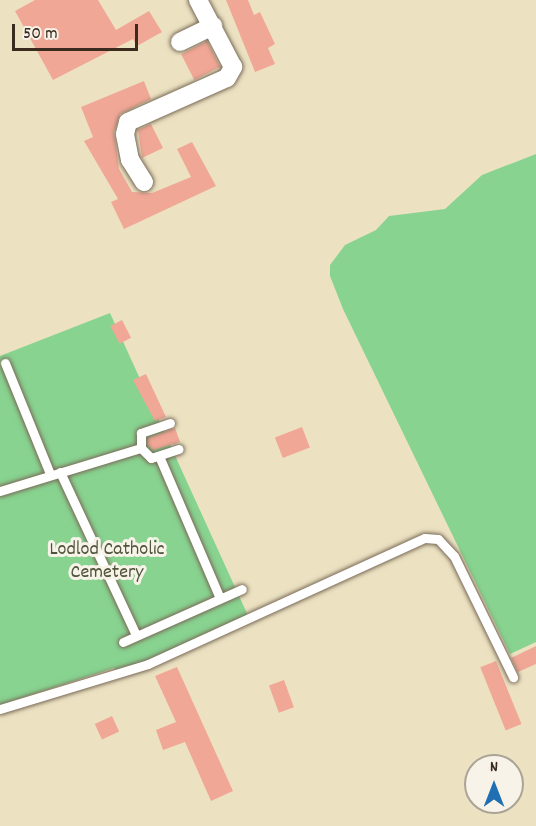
<!DOCTYPE html>
<html>
<head>
<meta charset="utf-8">
<style>
  body { margin:0 }
  #map { position:relative; width:536px; height:826px; overflow:hidden; background:#ece2c2; font-family:Dekko,sans-serif }
  div>[style] { position:absolute }
  .green>* { inset:0; background:#88d390 }
  .building>* { inset:0; background:#f1a796; transform-origin:0 0 }
  .roads { filter:drop-shadow(0 0 2px #796a57) drop-shadow(0 0 2px #796a57) }
  .lane>* { height:9px; margin:-4.5px; padding:0 4.5px; transform-origin:4.5px; border-radius:4.5px; background:#fff }
  .street>* { height:18px; margin:-9px; padding:0 9px; transform-origin:9px; border-radius:9px; background:#fff }
  span { translate:-50% -50%; white-space:nowrap; text-align:center; line-height:1.15; -webkit-text-stroke:6px #f7f3e8; paint-order:stroke }
  .park-label { font-size:20px; color:#4e543a }
  .north { position:absolute; left:464px; top:754px; width:60px; height:60px; box-sizing:border-box; background:#f7f3e8; border:2px solid #aca397; border-radius:50%; rotate:0deg; font-size:16px; font-weight:700; line-height:24px; text-align:center; color:#3b2a1e }
  .north::after { content:''; display:block; margin:auto; width:21px; height:27px; background:#1f6fb2; clip-path:polygon(50% 0,100% 100%,50% 72%,0 100%) }
  .scale { position:absolute; left:12px; top:24px; width:126px; height:27px; box-sizing:border-box; border:3px solid #3b2a1e; border-top:0; padding-left:8px; font-size:18px; line-height:21px; white-space:nowrap; color:#3b2a1e; -webkit-text-stroke:4px #f7f3e8; paint-order:stroke }
</style>
</head>
<body>
<div id="map">
  <div class="green">
    <div style="clip-path:polygon(536px 154px,536px 642px,510px 654px,343px 309px,330px 276px,330px 265px,345px 245px,376px 230px,389px 216px,445px 209px,482px 175px)"></div>
    <div style="clip-path:polygon(110px 313px,250px 620px,119px 676px,114px 668px,0 705px,0 356px)"></div>
  </div>
  <div class="building">
    <div style="clip-path:polygon(35px 0,98px 0,116px 30px,149px 11px,162px 32px,137px 46px,133px 39px,53px 80px,15px 11px)"></div>
    <div style="clip-path:polygon(226px 0,248px 0,254px 15px,260px 12px,275px 44px,268px 48px,275px 64px,255px 72px)"></div>
    <div style="left:207px;top:41px;width:29px;height:29px;rotate:63deg"></div>
    <div style="clip-path:polygon(144px 81px,151px 99px,120px 114px,114px 132px,119px 169px,132px 192px,152px 193px,191px 177px,177px 149px,192px 142px,216px 186px,124px 229px,111px 202px,118px 199px,84px 141px,93px 137px,81px 107px)"></div>
    <div style="clip-path:polygon(151px 124px,163px 148px,142px 158px,138px 130px)"></div>
    <div style="left:122px;top:320px;width:20px;height:13px;rotate:63deg"></div>
    <div style="clip-path:polygon(146px 374px,166px 417px,155px 421px,133px 380px)"></div>
    <div style="left:302px;top:427px;width:22px;height:29px;rotate:69deg"></div>
    <div style="clip-path:polygon(175px 428px,180px 442px,153px 450px,148px 445px,148px 438px)"></div>
    <div style="clip-path:polygon(536px 646px,536px 664px,518px 672px,511px 658px)"></div>
    <div style="left:496px;top:661px;width:68px;height:17px;rotate:68deg"></div>
    <div style="clip-path:polygon(177px 667px,233px 791px,211px 801px,185px 742px,163px 750px,156px 730px,176px 722px,155px 676px)"></div>
    <div style="left:284px;top:680px;width:29px;height:16px;rotate:70deg"></div>
    <div style="left:112px;top:716px;width:17px;height:19px;rotate:65deg"></div>
  </div>
  <div class="roads">
    <div class="lane">
      <div style="left:5px;top:363px;width:120px;rotate:67.9deg"></div>
      <div style="left:170px;top:423px;width:31px;rotate:161deg"></div>
      <div style="left:141px;top:433px;width:15px;rotate:90deg"></div>
      <div style="left:141px;top:448px;width:14px;rotate:45deg"></div>
      <div style="left:151px;top:458px;width:29px;rotate:-18deg"></div>
      <div style="left:159px;top:456px;width:155px;rotate:66.8deg"></div>
      <div style="left:60px;top:472px;width:180px;rotate:65deg"></div>
      <div style="left:0;top:491px;width:147px;rotate:-17deg"></div>
      <div style="left:123px;top:642px;width:130px;rotate:-24deg"></div>
      <div style="left:0;top:709px;width:155px;rotate:-16.9deg"></div>
      <div style="left:148px;top:664px;width:304px;rotate:-24.5deg"></div>
      <div style="left:425px;top:538px;width:13px;rotate:4deg"></div>
      <div style="left:438px;top:539px;width:23px;rotate:47deg"></div>
      <div style="left:454px;top:556px;width:135px;rotate:64deg"></div>
    </div>
    <div class="street">
      <div style="left:180px;top:42px;width:37px;rotate:-26deg"></div>
      <div style="left:144px;top:182px;width:26px;rotate:-122deg"></div>
      <div style="left:130px;top:160px;width:26px;rotate:-101deg"></div>
      <div style="left:125px;top:134px;width:12px;rotate:-76deg"></div>
      <div style="left:128px;top:122px;width:108px;rotate:-24deg"></div>
      <div style="left:227px;top:78px;width:13px;rotate:-61deg"></div>
      <div style="left:233px;top:67px;width:76px;rotate:-117.6deg"></div>
    </div>
  </div>
  <div class="park-label">
    <span style="left:107px;top:562px">Lodlod Catholic<br>Cemetery</span>
  </div>
  <div class="north">N</div>
  <div class="scale">50 m</div>
</div>
</body>
</html>
